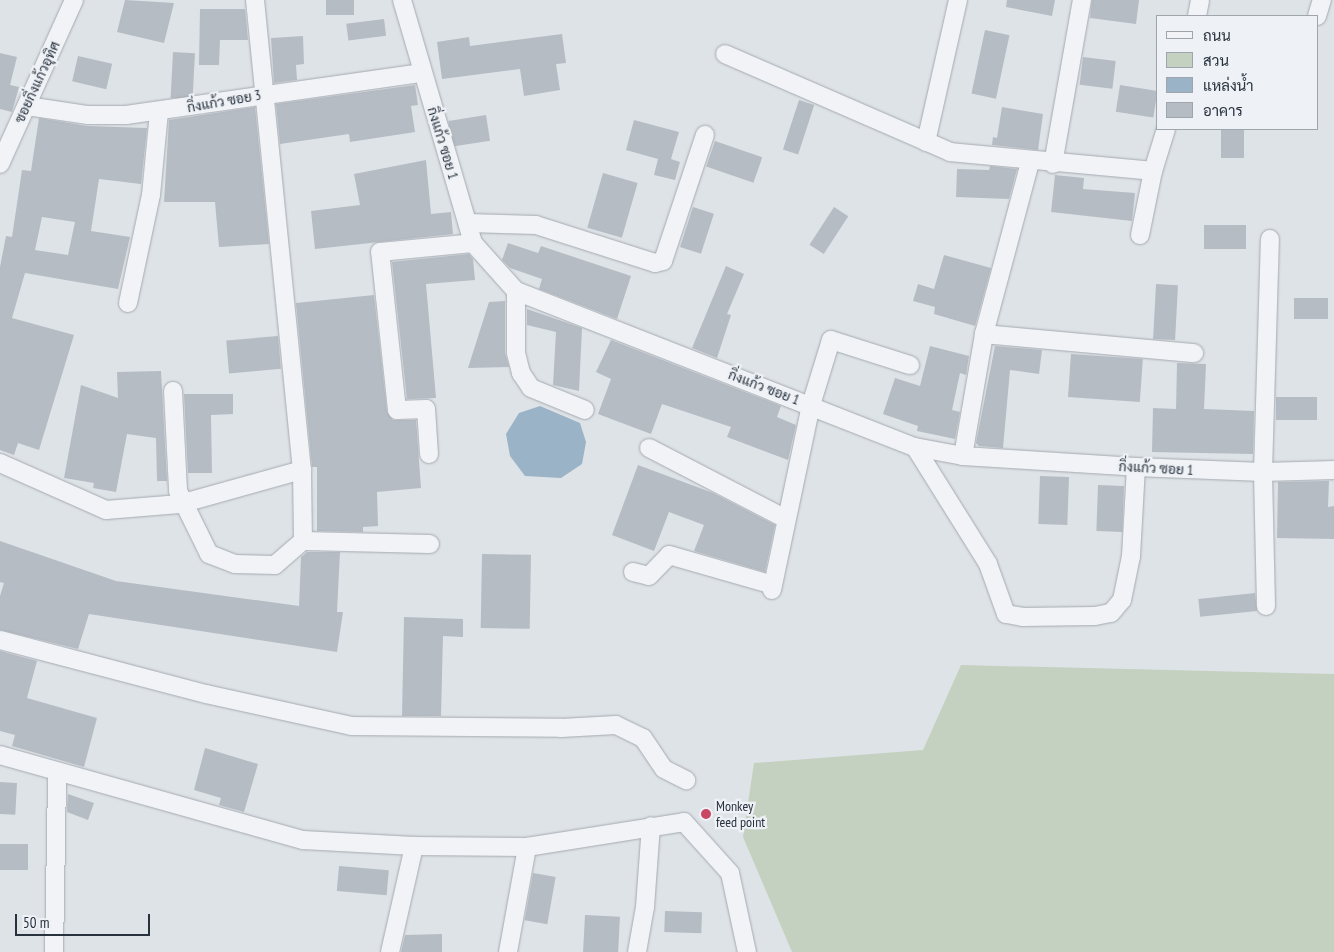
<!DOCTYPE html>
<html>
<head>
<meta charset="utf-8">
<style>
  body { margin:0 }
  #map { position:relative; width:1334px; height:952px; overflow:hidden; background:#dee3e7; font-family:"PT Sans Narrow",Sarabun,sans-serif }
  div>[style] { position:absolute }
  .green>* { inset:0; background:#c5d1c0 }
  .water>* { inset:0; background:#9ab3c6 }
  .building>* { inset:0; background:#b6bcc4; transform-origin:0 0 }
  .roads { filter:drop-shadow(0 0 1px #a4aab1) drop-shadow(0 0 1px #a4aab1) }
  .street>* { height:18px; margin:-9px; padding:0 9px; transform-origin:9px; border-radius:9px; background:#f1f3f6 }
  .dots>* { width:14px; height:14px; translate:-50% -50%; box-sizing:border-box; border:2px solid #eef1f5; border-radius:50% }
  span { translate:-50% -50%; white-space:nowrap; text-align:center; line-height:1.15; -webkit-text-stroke:4.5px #eef1f5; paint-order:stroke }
  .street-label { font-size:14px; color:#28323e }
  .poi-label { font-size:14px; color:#28323e }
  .left { translate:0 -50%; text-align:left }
  .legend { position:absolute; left:1156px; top:15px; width:162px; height:115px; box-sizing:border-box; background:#eef1f5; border:1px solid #9fa5ac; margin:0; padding:6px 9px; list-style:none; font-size:15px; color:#28323e }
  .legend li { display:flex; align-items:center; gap:10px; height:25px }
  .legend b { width:25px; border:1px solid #9fa5ac }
  .scale { position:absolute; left:15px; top:914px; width:135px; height:22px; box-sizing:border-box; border:2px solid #28323e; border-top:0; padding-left:6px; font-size:15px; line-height:18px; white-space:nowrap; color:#28323e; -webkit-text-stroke:4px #eef1f5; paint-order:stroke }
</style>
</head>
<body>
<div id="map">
  <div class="green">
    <div style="clip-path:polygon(961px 665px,1334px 674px,1334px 952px,792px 952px,743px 837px,754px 763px,923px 750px)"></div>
  </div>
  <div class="water">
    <div style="clip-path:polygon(540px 406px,580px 423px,586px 442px,582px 464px,561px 478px,525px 476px,510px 456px,506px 434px,519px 413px)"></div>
  </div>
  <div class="building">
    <div style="clip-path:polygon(125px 0,174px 3px,164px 43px,117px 32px)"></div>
    <div style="left:326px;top:0;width:28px;height:15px"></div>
    <div style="clip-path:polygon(1007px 0,1055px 0,1052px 16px,1006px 7px)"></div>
    <div style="clip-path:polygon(1092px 0,1139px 0,1136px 24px,1090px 18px)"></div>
    <div style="clip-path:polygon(200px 9px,245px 9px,248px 40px,220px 40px,219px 65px,199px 65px)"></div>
    <div style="left:384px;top:19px;width:17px;height:38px;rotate:83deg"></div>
    <div style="left:985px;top:30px;width:25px;height:65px;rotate:12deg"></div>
    <div style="clip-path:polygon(562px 34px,566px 63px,556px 64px,560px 90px,524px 96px,520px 69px,442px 79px,437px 42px,469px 37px,470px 46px)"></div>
    <div style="clip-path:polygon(303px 36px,304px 64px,296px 65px,297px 80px,274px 83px,271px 38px)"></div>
    <div style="left:173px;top:52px;width:22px;height:46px;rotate:3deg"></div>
    <div style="clip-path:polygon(0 53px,17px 57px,10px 85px,19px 87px,12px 112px,0 109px)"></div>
    <div style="left:78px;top:56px;width:35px;height:26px;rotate:13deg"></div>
    <div style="left:1083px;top:57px;width:33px;height:28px;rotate:7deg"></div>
    <div style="clip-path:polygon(415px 85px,418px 105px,411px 106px,415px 132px,350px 142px,349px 134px,280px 144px,276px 104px)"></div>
    <div style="left:1120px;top:85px;width:38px;height:27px;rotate:9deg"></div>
    <div style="left:799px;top:100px;width:16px;height:52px;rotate:18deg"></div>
    <div style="clip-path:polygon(255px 107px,269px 244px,219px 247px,215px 202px,164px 202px,169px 120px)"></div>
    <div style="clip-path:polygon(1002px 107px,1043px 114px,1038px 150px,992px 145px,993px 137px,997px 138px)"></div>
    <div style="left:486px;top:115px;width:26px;height:38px;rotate:81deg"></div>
    <div style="clip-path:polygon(evenodd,39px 118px,87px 126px,147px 128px,141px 184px,99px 179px,91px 231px,130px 237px,118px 289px,25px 273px,12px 318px,74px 335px,39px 450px,18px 443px,14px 455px,0 450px,0 267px,6px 236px,12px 237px,22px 170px,31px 171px,39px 118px,42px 217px,75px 222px,68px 255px,35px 250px,42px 217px)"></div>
    <div style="clip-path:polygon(634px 120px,679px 132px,671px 159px,680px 162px,675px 180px,654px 175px,658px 159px,626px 150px)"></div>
    <div style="left:1221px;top:129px;width:23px;height:29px"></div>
    <div style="left:715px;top:141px;width:50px;height:27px;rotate:19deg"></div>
    <div style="clip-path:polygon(426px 160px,431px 214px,451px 212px,453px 234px,315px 249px,311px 211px,360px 205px,354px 174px)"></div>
    <div style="clip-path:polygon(990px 166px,1017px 169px,1009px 199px,956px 197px,957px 169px,989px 170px)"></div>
    <div style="left:603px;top:173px;width:36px;height:57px;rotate:16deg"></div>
    <div style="clip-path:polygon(1055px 175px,1084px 178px,1083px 189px,1135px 193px,1132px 221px,1051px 212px)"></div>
    <div style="left:693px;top:207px;width:22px;height:42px;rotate:18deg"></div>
    <div style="left:834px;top:207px;width:17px;height:45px;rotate:33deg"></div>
    <div style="left:1246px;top:225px;width:24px;height:42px;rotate:90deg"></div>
    <div style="clip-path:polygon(508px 243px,538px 253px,541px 246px,631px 276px,617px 319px,539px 289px,542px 279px,510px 268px,502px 260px)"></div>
    <div style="clip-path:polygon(469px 254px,473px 259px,475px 280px,426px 284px,436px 398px,407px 399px,392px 262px)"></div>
    <div style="clip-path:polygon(944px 255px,991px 268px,975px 326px,934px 314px,935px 307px,913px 301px,918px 284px,934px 289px)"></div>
    <div style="clip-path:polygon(726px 266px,744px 274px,727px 314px,731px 315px,717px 358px,692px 348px)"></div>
    <div style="left:1156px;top:284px;width:22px;height:55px;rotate:3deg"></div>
    <div style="clip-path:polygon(374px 295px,387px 412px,393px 420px,416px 420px,421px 488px,377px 492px,378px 526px,363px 527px,363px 532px,317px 531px,317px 467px,312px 467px,296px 303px)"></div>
    <div style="left:1294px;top:298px;width:34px;height:21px"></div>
    <div style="clip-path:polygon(505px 301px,505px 353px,509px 367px,468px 368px,489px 302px)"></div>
    <div style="clip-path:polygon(527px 309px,582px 328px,579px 391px,553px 385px,556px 332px,527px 325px)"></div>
    <div style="left:278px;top:336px;width:33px;height:52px;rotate:85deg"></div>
    <div style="clip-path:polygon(611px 340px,781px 406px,777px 417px,796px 425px,788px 460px,727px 437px,731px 427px,662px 404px,651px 434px,598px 414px,611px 379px,596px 372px)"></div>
    <div style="clip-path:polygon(930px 346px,969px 356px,966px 375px,960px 373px,952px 410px,960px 412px,955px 439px,917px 431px,918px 426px,883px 414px,895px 378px,920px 386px)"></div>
    <div style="clip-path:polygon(995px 346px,1042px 350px,1039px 374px,1010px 370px,1003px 448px,979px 446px,976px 443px)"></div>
    <div style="left:1071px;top:354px;width:72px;height:43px;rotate:4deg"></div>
    <div style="clip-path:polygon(1177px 363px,1206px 364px,1204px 409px,1254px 411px,1253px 454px,1152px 452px,1153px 408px,1176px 409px)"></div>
    <div style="clip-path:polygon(161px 371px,167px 481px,157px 481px,156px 438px,127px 434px,116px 492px,93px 488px,94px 483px,64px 478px,81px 385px,118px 398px,117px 372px)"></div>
    <div style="clip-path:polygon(184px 394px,233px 394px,233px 414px,211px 415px,212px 473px,188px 473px)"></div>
    <div style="left:1317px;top:397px;width:23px;height:41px;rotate:90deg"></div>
    <div style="clip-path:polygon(638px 465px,713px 493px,775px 525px,765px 572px,694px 551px,704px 525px,669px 512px,654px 551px,612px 535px)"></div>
    <div style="left:1040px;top:476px;width:29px;height:48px;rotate:2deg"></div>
    <div style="clip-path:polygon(1329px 481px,1328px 507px,1334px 506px,1334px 539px,1277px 538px,1278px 482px)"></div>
    <div style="left:1098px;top:485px;width:26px;height:46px;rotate:2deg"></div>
    <div style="clip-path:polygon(0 541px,116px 581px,299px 606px,301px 557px,307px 552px,340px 552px,337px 612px,343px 612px,337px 652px,89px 614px,78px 649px,0 630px,0 596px,4px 583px,0 582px)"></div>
    <div style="left:482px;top:554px;width:49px;height:74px;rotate:1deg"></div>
    <div style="left:1255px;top:593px;width:18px;height:57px;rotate:84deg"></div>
    <div style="clip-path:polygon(404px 617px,463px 619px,463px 637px,443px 636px,441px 716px,402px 716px)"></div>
    <div style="clip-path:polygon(0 651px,37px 661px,27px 698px,97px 718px,84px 767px,12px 746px,15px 735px,0 731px)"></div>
    <div style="clip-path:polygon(205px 748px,258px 764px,244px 812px,219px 805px,221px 798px,194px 790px)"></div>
    <div style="left:0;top:782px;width:17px;height:32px;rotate:3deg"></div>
    <div style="clip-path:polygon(68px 794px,94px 803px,88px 820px,67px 812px)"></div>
    <div style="left:0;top:844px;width:28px;height:26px"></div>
    <div style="left:339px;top:866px;width:50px;height:25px;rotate:5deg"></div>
    <div style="left:533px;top:873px;width:23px;height:48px;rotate:10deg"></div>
    <div style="left:665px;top:911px;width:37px;height:21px;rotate:2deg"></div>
    <div style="left:585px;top:915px;width:35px;height:37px;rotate:3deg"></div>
    <div style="clip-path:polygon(442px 934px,442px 952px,401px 952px,405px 935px)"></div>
  </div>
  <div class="roads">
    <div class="street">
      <div style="left:255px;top:0;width:472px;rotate:84.3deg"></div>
      <div style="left:302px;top:470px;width:71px;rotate:89.2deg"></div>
      <div style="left:402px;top:0;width:253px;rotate:73.7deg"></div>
      <div style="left:473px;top:243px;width:64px;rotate:48.1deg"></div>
      <div style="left:516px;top:291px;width:428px;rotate:21.4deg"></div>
      <div style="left:915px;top:447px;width:49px;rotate:10.6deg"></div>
      <div style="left:963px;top:456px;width:173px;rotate:3.6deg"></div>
      <div style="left:1136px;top:467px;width:127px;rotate:2.3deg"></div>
      <div style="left:1263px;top:472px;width:71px;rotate:-1.6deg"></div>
      <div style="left:1197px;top:16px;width:16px;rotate:-79deg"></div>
      <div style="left:1317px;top:16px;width:17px;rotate:-73deg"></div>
      <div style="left:725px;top:54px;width:245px;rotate:23.5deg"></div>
      <div style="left:950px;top:152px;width:204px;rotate:5.3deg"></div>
      <div style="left:27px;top:106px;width:62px;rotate:8.4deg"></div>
      <div style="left:88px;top:115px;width:38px"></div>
      <div style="left:126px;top:115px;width:299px;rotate:-8.1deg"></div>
      <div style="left:926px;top:142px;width:146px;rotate:-77.3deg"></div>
      <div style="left:0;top:164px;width:180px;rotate:-65.7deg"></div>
      <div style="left:1053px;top:164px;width:167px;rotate:-80deg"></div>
      <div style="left:468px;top:223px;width:68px;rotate:1.7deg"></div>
      <div style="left:536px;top:225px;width:125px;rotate:17.7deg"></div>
      <div style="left:655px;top:263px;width:8px;rotate:-14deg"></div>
      <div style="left:663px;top:261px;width:133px;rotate:-71.6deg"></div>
      <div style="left:1140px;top:235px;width:65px;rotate:-78.5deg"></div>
      <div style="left:1153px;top:171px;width:44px;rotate:-72.8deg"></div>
      <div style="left:516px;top:291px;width:62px;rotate:90deg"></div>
      <div style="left:516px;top:353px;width:21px;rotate:76deg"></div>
      <div style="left:521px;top:373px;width:18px;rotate:56deg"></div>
      <div style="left:531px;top:388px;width:58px;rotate:22.2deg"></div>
      <div style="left:128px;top:303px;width:110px;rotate:-78deg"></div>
      <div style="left:151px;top:195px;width:83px;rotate:-84.5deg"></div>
      <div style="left:984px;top:334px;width:211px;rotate:5.2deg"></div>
      <div style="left:173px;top:391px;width:100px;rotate:87.1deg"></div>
      <div style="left:178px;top:491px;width:70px;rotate:63.8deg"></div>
      <div style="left:209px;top:554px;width:28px;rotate:21deg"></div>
      <div style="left:235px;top:564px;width:40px;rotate:1.4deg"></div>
      <div style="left:275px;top:565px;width:37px;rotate:-41deg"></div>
      <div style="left:303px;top:541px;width:127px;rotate:1.4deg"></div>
      <div style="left:915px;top:447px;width:138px;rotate:58deg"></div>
      <div style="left:988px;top:564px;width:53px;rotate:70.2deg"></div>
      <div style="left:1006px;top:614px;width:17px;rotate:10deg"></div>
      <div style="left:1023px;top:617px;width:72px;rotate:-0.8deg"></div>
      <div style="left:1095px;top:616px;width:16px;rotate:-11deg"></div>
      <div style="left:1111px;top:613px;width:17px;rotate:-50deg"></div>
      <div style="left:1122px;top:600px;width:45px;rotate:-78.4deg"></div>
      <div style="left:1131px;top:556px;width:89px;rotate:-86.8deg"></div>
      <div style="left:649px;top:448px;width:154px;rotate:27.4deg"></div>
      <div style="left:429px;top:454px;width:45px;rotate:-93.8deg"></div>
      <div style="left:426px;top:409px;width:29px;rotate:178deg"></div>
      <div style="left:397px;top:410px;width:159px;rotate:-96.1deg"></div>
      <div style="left:380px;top:252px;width:93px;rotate:-5.5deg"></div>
      <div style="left:963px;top:456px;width:124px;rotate:-80.2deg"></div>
      <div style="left:984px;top:334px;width:178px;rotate:-75deg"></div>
      <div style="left:0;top:463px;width:116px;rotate:23.9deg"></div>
      <div style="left:106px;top:510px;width:74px;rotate:-4.6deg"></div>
      <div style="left:180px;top:504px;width:127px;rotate:-15.6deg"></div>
      <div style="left:633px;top:572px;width:16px;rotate:14deg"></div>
      <div style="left:649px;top:576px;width:29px;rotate:-46deg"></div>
      <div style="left:669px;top:555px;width:108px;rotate:16.1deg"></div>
      <div style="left:772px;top:590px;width:189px;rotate:-78.1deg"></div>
      <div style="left:811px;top:405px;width:68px;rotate:-72.9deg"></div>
      <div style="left:831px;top:340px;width:83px;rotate:17.6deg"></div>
      <div style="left:1266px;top:606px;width:134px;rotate:-91.3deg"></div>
      <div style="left:1263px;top:472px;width:233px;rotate:-88.3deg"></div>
      <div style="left:0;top:640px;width:213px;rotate:14.7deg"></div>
      <div style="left:206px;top:694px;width:148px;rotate:12.4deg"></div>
      <div style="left:351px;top:726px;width:210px;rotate:0.5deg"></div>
      <div style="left:561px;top:728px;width:55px;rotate:-3.1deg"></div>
      <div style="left:616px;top:725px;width:30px;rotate:26deg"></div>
      <div style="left:643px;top:738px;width:37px;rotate:56deg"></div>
      <div style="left:664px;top:769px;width:25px;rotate:27deg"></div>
      <div style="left:0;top:755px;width:315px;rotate:15.7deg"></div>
      <div style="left:303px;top:840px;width:111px;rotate:3.1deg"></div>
      <div style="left:414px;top:846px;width:113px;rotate:0.5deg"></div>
      <div style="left:527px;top:847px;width:159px;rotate:-9deg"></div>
      <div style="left:684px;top:822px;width:69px;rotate:48deg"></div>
      <div style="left:730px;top:873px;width:81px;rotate:77.9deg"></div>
      <div style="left:54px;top:952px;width:179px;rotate:-89deg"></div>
      <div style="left:390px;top:952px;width:109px;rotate:-77.2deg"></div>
      <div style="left:508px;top:952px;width:107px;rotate:-79.7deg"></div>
      <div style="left:637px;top:952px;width:46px;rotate:-79.9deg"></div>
      <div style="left:645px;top:907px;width:81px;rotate:-85.8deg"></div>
    </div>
  </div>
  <div class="dots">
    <div style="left:706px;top:814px;background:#c94764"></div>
  </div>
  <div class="street-label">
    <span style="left:37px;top:82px;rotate:-65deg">ซอยกิ่งแก้วอุทิศ</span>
    <span style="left:224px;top:101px;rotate:-10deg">กิ่งแก้ว ซอย 3</span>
    <span style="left:443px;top:143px;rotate:73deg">กิ่งแก้ว ซอย 1</span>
    <span style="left:764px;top:387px;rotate:21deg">กิ่งแก้ว ซอย 1</span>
    <span style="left:1156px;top:468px;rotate:3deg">กิ่งแก้ว ซอย 1</span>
  </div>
  <div class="poi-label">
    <span class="left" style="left:716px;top:814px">Monkey<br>feed point</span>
  </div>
  <ul class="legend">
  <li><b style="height:6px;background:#f1f3f6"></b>ถนน</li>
  <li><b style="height:14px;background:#c5d1c0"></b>สวน</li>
  <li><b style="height:14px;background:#9ab3c6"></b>แหล่งน้ำ</li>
  <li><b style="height:14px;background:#b6bcc4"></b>อาคาร</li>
  </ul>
  <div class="scale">50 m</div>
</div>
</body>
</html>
